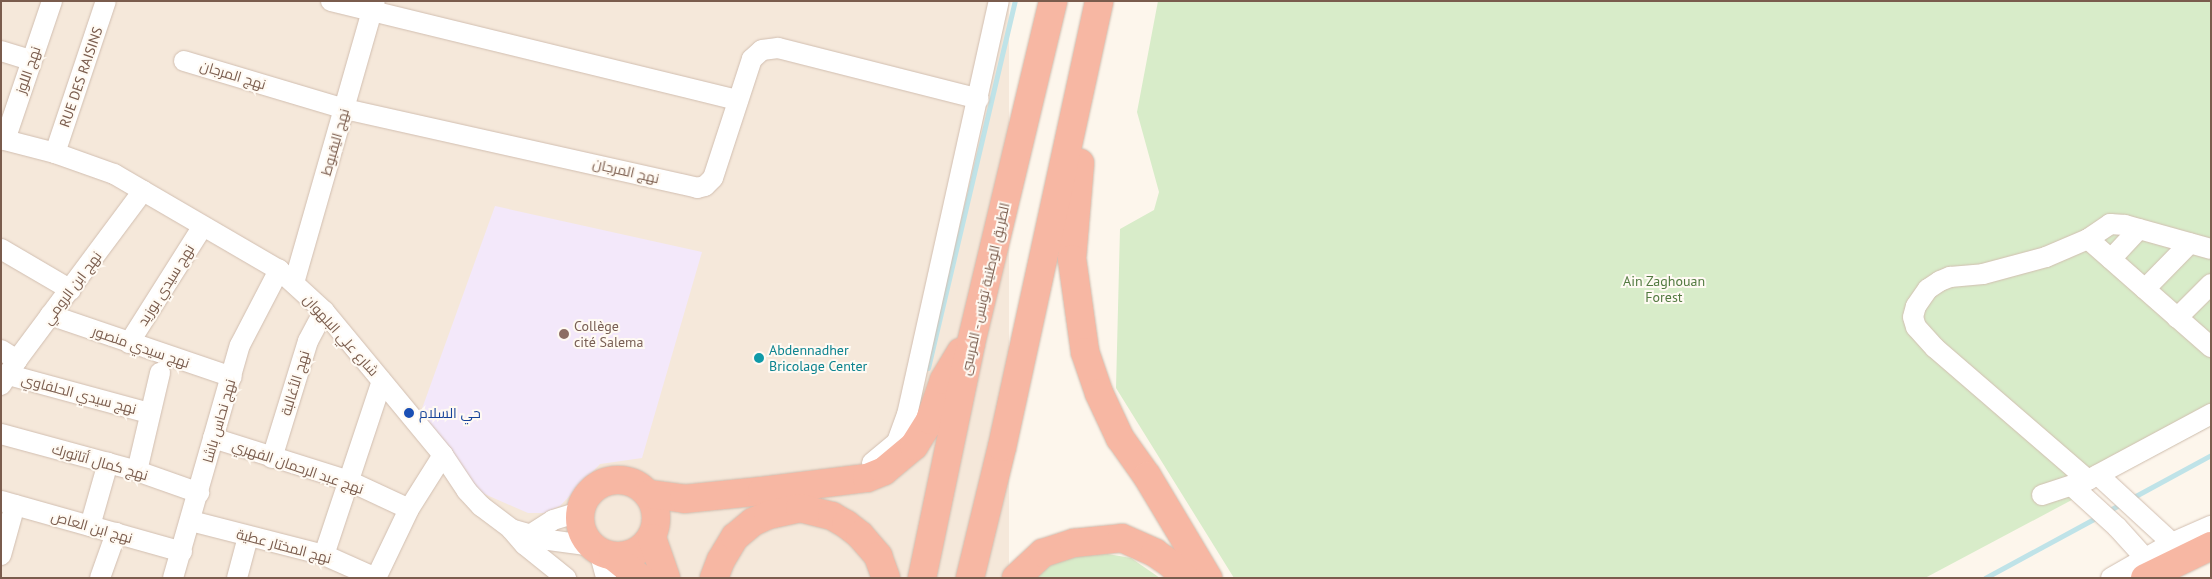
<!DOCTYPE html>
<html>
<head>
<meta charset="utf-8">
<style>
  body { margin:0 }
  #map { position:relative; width:2212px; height:579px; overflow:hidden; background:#fdf6ec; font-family:"PT Sans",Cairo,sans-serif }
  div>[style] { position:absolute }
  .residential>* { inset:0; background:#f5e8da; transform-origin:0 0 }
  .education>* { inset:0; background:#f3e8fa }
  .green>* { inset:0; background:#d8ecc9 }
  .stream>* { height:5px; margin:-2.5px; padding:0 2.5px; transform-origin:2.5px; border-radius:2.5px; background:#bfe3e8 }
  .roads { filter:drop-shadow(0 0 1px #d1beb0) drop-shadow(0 0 1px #d1beb0) }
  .minor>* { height:20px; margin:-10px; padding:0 10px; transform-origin:10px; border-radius:10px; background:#fff }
  .highway>* { height:28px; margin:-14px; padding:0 14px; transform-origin:14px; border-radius:14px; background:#f7b7a3 }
  .highway>.ring { margin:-14px; padding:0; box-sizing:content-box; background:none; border:28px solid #f7b7a3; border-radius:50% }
  .dots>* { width:14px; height:14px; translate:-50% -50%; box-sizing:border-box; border:2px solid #fffaf3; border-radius:50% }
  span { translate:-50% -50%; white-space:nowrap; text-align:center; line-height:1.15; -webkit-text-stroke:4px #fffaf3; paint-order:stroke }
  .street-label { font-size:14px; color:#7a5c4d }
  .park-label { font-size:14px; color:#537a41 }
  .education-label { font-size:14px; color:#785e54 }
  .left { translate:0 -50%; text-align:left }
  .culture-label { font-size:14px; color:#0d838f }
  .transit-label { font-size:14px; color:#164399 }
  .frame { position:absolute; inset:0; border:2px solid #7a5c4d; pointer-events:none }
</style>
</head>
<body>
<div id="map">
  <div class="residential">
    <div style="left:1px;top:1px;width:1008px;height:577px"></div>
  </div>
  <div class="education">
    <div style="clip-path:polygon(495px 206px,702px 252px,642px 458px,600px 464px,560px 506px,544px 513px,528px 513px,480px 492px,419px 417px)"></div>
  </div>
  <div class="green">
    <div style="clip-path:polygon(1158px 1px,2211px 1px,2211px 426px,1925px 578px,1234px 578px,1116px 388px,1120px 229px,1154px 210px,1159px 192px,1137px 112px)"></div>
    <div style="clip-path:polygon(1102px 553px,1131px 558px,1160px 578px,1034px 578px,1056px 561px,1081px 555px)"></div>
  </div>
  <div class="stream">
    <div style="left:928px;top:368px;width:377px;rotate:-76.7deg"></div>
    <div style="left:2130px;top:499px;width:92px;rotate:-28.5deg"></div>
    <div style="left:2106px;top:512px;width:19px;rotate:-28deg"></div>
    <div style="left:1985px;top:578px;width:130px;rotate:-28.5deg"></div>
  </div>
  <div class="roads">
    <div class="minor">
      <div style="left:331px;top:1px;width:419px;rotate:13.7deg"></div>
      <div style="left:1px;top:51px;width:31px;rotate:17deg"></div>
      <div style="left:184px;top:61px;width:168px;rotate:16.6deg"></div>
      <div style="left:345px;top:109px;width:361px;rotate:12.6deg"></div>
      <div style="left:697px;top:188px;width:8px;rotate:-14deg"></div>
      <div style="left:705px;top:186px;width:11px;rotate:-45deg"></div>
      <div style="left:713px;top:178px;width:125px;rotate:-71.9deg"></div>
      <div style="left:752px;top:59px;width:13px;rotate:-42deg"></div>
      <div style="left:762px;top:50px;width:16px;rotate:-7deg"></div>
      <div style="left:778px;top:48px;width:207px;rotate:14.2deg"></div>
      <div style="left:1px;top:139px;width:56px;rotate:14.5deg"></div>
      <div style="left:55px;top:153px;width:63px;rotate:19.6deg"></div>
      <div style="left:114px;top:174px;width:191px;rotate:30.2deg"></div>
      <div style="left:279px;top:270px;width:61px;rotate:42.3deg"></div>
      <div style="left:324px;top:311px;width:187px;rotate:50.4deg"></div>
      <div style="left:443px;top:455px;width:43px;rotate:56.3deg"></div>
      <div style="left:467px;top:491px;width:21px;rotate:47deg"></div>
      <div style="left:481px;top:506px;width:38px;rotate:37deg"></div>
      <div style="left:511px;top:529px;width:40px;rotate:16deg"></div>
      <div style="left:549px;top:540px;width:43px;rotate:7.9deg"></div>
      <div style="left:5px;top:140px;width:147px;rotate:-71.3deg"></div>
      <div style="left:55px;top:153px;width:160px;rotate:-71.5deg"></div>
      <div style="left:2088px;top:239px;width:164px;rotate:41.3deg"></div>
      <div style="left:1px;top:249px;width:81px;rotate:30.4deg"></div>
      <div style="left:2111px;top:259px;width:41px;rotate:-47deg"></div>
      <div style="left:294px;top:283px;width:293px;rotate:-74deg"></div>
      <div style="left:2145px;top:289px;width:64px;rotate:-45.6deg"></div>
      <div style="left:50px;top:315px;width:192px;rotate:18.8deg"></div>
      <div style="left:2177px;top:318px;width:48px;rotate:-45deg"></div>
      <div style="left:129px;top:343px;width:138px;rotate:-57.7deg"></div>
      <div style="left:1px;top:350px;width:19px;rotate:32deg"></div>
      <div style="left:9px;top:375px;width:145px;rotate:15.2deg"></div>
      <div style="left:1px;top:385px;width:30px;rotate:-57deg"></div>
      <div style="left:17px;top:360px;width:211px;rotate:-53.3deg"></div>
      <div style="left:1px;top:434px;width:141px;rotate:15.2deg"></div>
      <div style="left:137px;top:471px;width:66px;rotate:19.5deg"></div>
      <div style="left:213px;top:438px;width:143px;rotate:17.5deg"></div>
      <div style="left:349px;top:481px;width:66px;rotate:25deg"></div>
      <div style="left:272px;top:458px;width:122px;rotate:-72.9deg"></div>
      <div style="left:308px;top:341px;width:34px;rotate:-62deg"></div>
      <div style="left:872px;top:463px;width:33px;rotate:-40deg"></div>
      <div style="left:897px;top:442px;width:29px;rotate:-70deg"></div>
      <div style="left:907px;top:415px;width:424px;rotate:-77.5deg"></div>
      <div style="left:137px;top:471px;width:101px;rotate:-76.8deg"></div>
      <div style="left:2098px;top:475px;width:100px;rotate:42.6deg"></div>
      <div style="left:2088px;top:480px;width:202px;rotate:-139.2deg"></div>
      <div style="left:1935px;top:348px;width:28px;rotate:-132deg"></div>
      <div style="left:1916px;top:327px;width:10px;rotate:-107deg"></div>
      <div style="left:1913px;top:317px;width:11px;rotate:-75deg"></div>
      <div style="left:1916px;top:306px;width:21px;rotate:-55deg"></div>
      <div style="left:1928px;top:289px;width:14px;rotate:-34deg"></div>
      <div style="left:1940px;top:281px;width:11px;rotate:-22deg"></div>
      <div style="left:1950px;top:277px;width:33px;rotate:-5deg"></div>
      <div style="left:1983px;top:274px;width:65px;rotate:-15.1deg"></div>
      <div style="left:2046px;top:257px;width:46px;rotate:-23.2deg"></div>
      <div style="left:2088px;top:239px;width:27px;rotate:-34deg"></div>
      <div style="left:2110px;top:224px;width:15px;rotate:4deg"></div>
      <div style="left:2125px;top:225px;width:89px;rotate:15.6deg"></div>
      <div style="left:2072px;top:486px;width:61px;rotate:42.3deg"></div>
      <div style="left:2117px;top:527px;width:42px;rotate:47.9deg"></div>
      <div style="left:2042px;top:495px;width:48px;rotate:-18.1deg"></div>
      <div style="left:2088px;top:480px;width:140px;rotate:-28.2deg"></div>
      <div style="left:1px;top:501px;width:188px;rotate:15.7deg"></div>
      <div style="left:191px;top:521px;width:137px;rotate:14.3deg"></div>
      <div style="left:324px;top:555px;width:57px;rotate:23.9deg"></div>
      <div style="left:90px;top:526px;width:66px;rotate:-74.1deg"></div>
      <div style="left:511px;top:529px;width:21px;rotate:49deg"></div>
      <div style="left:525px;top:545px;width:53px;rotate:38.8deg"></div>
      <div style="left:530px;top:535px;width:27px;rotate:-33deg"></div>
      <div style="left:553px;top:520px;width:28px;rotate:-17deg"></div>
      <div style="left:599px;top:551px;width:28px;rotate:75deg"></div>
      <div style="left:1px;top:555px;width:52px;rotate:-74.4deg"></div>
      <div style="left:324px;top:555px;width:183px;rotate:-71.6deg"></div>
      <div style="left:100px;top:578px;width:48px;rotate:-70.4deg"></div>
      <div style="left:173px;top:578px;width:242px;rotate:-74deg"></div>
      <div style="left:240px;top:345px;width:85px;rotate:-62.5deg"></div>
      <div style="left:237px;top:578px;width:42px;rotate:-75deg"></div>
      <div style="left:376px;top:578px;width:76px;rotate:-64.4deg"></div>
      <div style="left:409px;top:509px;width:64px;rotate:-57.8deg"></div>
      <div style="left:2111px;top:578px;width:70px;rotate:-29.8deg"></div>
      <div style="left:2172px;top:543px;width:43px;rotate:-23.6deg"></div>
    </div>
    <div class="highway">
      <div style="left:1080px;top:163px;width:96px;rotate:94.8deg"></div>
      <div style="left:1072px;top:259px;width:94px;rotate:82deg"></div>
      <div style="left:1085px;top:352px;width:43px;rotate:71.1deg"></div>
      <div style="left:1099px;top:393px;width:50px;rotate:65deg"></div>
      <div style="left:1120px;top:438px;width:47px;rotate:54.6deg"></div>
      <div style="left:1147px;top:476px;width:119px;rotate:59.1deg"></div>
      <div class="ring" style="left:580px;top:480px;width:48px;height:48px"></div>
      <div style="left:650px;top:494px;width:34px;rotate:8deg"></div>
      <div style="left:684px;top:499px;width:78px;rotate:-5.9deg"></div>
      <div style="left:762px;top:491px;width:106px;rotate:-7.1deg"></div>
      <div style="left:867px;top:478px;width:18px;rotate:-22deg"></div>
      <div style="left:884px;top:471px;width:39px;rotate:-40deg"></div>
      <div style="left:914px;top:446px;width:31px;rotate:-58deg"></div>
      <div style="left:930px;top:420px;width:42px;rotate:-70.7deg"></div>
      <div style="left:944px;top:380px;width:33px;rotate:-59deg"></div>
      <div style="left:652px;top:538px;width:42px;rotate:70.7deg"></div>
      <div style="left:613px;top:556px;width:35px;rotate:39deg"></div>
      <div style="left:714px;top:578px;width:19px;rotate:-69deg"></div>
      <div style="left:721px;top:560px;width:27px;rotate:-59deg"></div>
      <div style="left:735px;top:537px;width:23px;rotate:-40deg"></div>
      <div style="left:753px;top:522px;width:17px;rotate:-25deg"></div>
      <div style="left:768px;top:515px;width:33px;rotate:-12deg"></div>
      <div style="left:800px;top:508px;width:33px;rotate:14deg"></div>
      <div style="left:832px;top:516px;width:16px;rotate:30deg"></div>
      <div style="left:846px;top:524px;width:18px;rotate:38deg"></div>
      <div style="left:860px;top:535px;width:28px;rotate:49deg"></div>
      <div style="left:878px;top:556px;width:23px;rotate:70deg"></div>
      <div style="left:922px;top:578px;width:240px;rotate:-78.2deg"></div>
      <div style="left:971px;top:343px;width:352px;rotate:-76.5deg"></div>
      <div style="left:970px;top:578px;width:135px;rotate:-76.3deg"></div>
      <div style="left:1002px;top:447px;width:456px;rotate:-77.7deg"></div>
      <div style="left:1016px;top:578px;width:37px;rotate:-43deg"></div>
      <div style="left:1043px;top:553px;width:33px;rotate:-18deg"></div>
      <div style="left:1074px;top:543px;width:48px;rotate:-5.9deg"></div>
      <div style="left:1122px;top:538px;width:36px;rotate:24deg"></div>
      <div style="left:1155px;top:553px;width:18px;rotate:34deg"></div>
      <div style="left:1170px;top:563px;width:21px;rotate:45deg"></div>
      <div style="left:2145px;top:578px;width:73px;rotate:-25.9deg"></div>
    </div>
  </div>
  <div class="dots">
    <div style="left:564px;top:334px;background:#8d6e63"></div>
    <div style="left:759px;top:358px;background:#0f9aa8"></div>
    <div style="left:409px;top:413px;background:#1a4fb4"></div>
  </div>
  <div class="street-label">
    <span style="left:28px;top:70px;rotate:-71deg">نهج اللوز</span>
    <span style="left:233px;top:75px;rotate:17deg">نهج المرجان</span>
    <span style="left:81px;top:77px;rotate:-71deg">RUE DES RAISINS</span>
    <span style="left:335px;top:142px;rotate:-74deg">نهج اليقبوط</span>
    <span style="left:626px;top:171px;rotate:13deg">نهج المرجان</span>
    <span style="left:166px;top:285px;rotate:-58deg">نهج سيدي بوزيد</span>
    <span style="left:72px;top:288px;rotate:-53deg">نهج ابن الرومي</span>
    <span style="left:985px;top:289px;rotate:-77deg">الطريق الوطنية تونس - المرسى</span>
    <span style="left:341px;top:335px;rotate:48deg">شارع علي البلهوان</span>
    <span style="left:141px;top:347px;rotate:19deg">نهج سيدي منصور</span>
    <span style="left:295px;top:383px;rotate:-73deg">نهج الأغالبة</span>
    <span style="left:79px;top:394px;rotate:15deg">نهج سيدي الحلفاوي</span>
    <span style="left:219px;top:421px;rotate:-74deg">نهج نحاس باشا</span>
    <span style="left:100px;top:462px;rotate:16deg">نهج كمال أتاتورك</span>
    <span style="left:298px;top:467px;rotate:19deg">نهج عبد الرحمان الفهري</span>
    <span style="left:92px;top:527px;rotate:16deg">نهج ابن العاص</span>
    <span style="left:284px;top:546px;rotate:15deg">نهج المختار عطية</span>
  </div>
  <div class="park-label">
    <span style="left:1664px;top:289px">Ain Zaghouan<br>Forest</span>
  </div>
  <div class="education-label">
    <span class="left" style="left:574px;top:334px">Collège<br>cité Salema</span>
  </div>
  <div class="culture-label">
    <span class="left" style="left:769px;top:358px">Abdennadher<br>Bricolage Center</span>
  </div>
  <div class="transit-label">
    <span class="left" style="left:419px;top:413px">حي السلام</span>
  </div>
  <div class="frame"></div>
</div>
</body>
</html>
